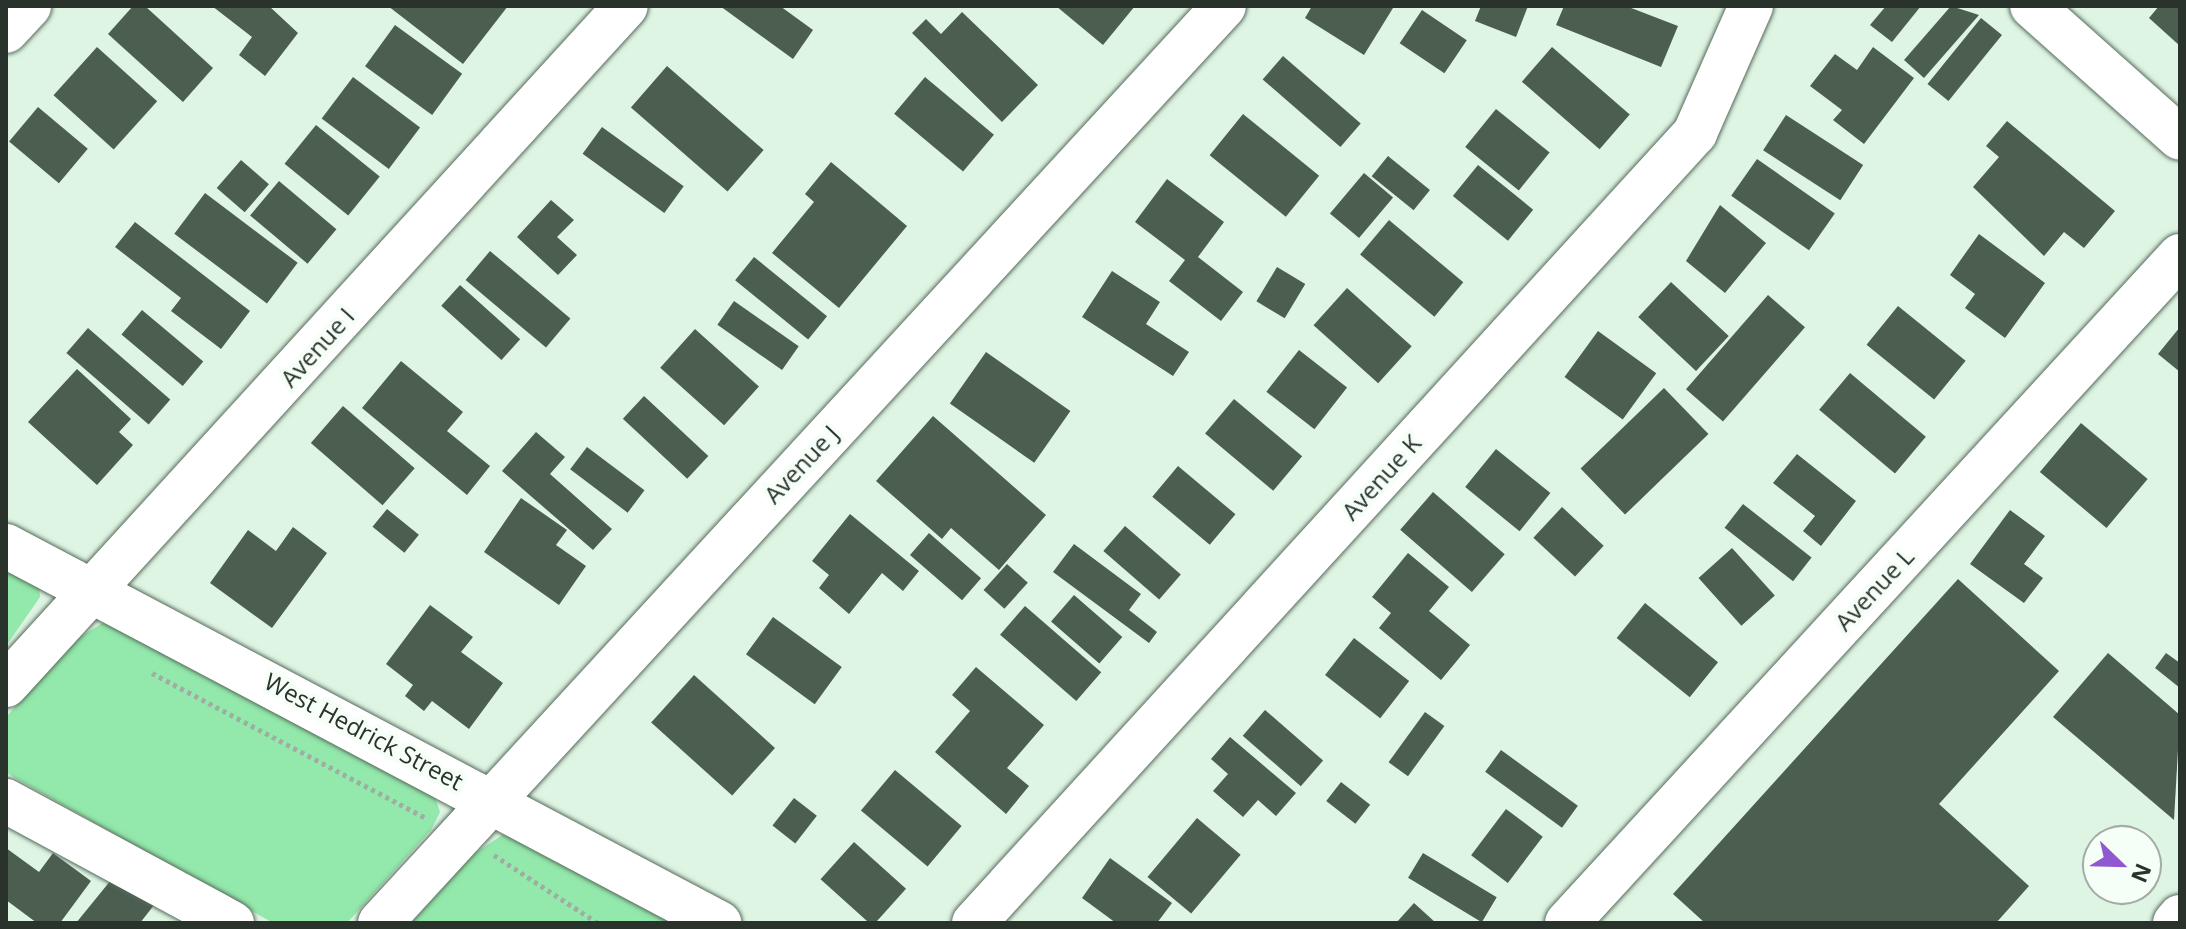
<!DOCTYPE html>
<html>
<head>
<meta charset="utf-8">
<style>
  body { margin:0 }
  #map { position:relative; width:2186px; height:929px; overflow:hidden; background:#dff5e4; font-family:"Open Sans",sans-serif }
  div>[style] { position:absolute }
  .green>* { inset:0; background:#93e8ab }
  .building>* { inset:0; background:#4b5e50; transform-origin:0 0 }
  .path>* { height:5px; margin-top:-2.5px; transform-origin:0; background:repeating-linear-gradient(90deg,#9eafa2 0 4px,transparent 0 8px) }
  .roads { filter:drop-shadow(0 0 2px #566a5b) drop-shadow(0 0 2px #566a5b) }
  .minor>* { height:44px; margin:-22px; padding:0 22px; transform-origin:22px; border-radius:22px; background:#fff }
  .major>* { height:44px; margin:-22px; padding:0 22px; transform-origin:22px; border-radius:22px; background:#fff }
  span { translate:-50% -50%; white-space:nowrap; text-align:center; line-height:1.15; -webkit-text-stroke:8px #f5fef7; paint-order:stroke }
  .street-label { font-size:24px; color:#29322b }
  .frame { position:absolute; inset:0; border:8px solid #29322b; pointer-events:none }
  .north { position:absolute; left:2082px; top:825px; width:80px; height:80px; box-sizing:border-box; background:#f5fef7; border:2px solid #a3aca5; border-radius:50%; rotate:113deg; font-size:22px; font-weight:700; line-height:32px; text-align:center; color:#29322b }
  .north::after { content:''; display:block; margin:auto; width:28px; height:36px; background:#9059d1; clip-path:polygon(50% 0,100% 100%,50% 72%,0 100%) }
</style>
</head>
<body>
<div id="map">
  <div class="green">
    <div style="clip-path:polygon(6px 556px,39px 583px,40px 597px,6px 646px)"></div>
    <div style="clip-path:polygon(106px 621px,433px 791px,440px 812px,431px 830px,347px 923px,273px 923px,15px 778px,6px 772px,6px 717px,75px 640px)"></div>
    <div style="clip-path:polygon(504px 834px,685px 923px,411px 923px,475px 853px)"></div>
  </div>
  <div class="building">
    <div style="clip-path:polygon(133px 6px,145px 6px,213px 68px,183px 102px,108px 34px)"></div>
    <div style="clip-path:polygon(212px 6px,269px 6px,298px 33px,265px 76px,239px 55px,252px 37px)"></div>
    <div style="clip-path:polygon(388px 6px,508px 6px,463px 64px)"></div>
    <div style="clip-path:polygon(720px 6px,780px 6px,813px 30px,793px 59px)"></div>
    <div style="clip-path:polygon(1056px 6px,1135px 6px,1103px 45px)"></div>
    <div style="clip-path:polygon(1312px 6px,1390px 6px,1393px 8px,1364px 55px,1305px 18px)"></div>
    <div style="clip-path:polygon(1481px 6px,1528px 6px,1516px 37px,1475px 21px)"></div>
    <div style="clip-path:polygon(1564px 6px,1626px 6px,1678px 26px,1661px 67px,1556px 25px)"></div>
    <div style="clip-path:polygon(1886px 6px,1921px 6px,1892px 42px,1870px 25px)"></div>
    <div style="clip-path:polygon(1951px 6px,1979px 15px,1924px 78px,1904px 60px)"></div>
    <div style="clip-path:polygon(2159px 6px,2180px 6px,2180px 46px,2149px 18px)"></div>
    <div style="left:1422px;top:10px;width:54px;height:40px;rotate:34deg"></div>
    <div style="clip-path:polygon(962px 12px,1038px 85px,1002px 122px,912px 33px,926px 19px,941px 34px)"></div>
    <div style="left:1981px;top:18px;width:27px;height:85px;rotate:39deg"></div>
    <div style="left:395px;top:25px;width:83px;height:51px;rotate:36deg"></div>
    <div style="left:97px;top:47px;width:81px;height:65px;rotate:42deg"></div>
    <div style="left:1552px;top:47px;width:103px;height:46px;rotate:41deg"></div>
    <div style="clip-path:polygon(1873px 47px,1914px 78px,1864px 144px,1833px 120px,1842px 110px,1810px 86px,1835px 54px,1857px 70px)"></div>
    <div style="left:1283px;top:56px;width:103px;height:31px;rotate:41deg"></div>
    <div style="left:667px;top:66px;width:128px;height:55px;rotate:41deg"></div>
    <div style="left:353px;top:77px;width:84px;height:52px;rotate:37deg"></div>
    <div style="left:925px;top:77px;width:90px;height:48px;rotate:40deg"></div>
    <div style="left:38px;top:107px;width:65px;height:45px;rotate:40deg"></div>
    <div style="left:1496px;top:109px;width:69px;height:49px;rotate:39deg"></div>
    <div style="left:1243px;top:114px;width:98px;height:53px;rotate:39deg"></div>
    <div style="left:1786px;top:115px;width:92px;height:42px;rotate:33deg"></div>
    <div style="clip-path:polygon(2007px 121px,2115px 211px,2084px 248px,2064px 232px,2044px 256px,1973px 187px,1999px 157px,1986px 146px)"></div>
    <div style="left:316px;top:125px;width:82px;height:50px;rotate:39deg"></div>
    <div style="left:602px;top:127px;width:101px;height:33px;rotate:36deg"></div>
    <div style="left:1388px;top:156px;width:54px;height:26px;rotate:39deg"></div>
    <div style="left:1757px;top:159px;width:95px;height:45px;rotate:35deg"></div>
    <div style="left:241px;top:160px;width:37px;height:37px;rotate:41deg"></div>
    <div style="clip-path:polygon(831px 162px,907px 226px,839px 308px,772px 253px,814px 202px,805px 194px)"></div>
    <div style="left:1478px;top:165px;width:71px;height:40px;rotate:39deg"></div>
    <div style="left:1364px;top:173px;width:38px;height:53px;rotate:40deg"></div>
    <div style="clip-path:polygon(1167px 179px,1224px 222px,1198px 257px,1243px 292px,1221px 321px,1169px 281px,1185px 260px,1135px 222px)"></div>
    <div style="left:279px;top:181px;width:75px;height:45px;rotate:40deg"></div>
    <div style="left:205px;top:193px;width:116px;height:51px;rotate:37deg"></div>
    <div style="clip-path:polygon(551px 200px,574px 220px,557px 237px,577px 255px,558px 275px,517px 237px)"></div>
    <div style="clip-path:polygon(1720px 205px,1766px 243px,1725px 293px,1686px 261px)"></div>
    <div style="left:1389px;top:220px;width:97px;height:45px;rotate:40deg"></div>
    <div style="clip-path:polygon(135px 222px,250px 311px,221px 349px,171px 311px,181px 298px,115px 247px)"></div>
    <div style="clip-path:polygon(1979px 234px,2045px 283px,2005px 338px,1965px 308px,1975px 294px,1950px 275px)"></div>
    <div style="left:490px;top:251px;width:105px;height:38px;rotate:40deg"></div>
    <div style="left:754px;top:257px;width:94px;height:30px;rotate:39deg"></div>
    <div style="left:1277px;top:267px;width:33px;height:40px;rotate:31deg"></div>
    <div style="clip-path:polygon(1112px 271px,1160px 302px,1146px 324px,1189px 352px,1173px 376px,1082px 317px)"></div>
    <div style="left:1671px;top:282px;width:79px;height:48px;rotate:43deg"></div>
    <div style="left:460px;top:285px;width:81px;height:28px;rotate:42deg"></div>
    <div style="left:1347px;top:288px;width:87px;height:50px;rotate:42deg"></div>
    <div style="left:1768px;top:295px;width:49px;height:125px;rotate:41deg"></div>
    <div style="left:734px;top:301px;width:79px;height:29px;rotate:35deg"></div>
    <div style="left:1898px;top:306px;width:87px;height:50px;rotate:39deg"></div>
    <div style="left:142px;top:310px;width:80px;height:32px;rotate:40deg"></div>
    <div style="clip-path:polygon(2180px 327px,2180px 372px,2158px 354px)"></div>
    <div style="left:88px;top:328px;width:109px;height:33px;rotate:41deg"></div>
    <div style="left:695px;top:329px;width:86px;height:52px;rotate:42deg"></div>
    <div style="left:1598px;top:331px;width:72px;height:57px;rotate:36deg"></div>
    <div style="left:1299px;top:350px;width:61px;height:53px;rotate:38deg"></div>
    <div style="left:986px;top:352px;width:103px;height:63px;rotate:35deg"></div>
    <div style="clip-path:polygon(401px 361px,463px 412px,447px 431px,490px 466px,467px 495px,362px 408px)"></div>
    <div style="clip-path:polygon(77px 369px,131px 419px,119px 432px,133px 445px,97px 485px,28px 422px)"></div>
    <div style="left:1850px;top:373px;width:99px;height:48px;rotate:40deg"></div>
    <div style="left:1664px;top:388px;width:64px;height:116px;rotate:46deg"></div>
    <div style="left:644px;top:396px;width:88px;height:31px;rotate:43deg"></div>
    <div style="left:1234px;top:399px;width:89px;height:45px;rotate:40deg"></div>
    <div style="left:343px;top:406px;width:95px;height:49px;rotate:41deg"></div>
    <div style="clip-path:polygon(933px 416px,1046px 515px,999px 570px,951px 528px,942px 539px,876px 481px)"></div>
    <div style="left:2081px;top:423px;width:87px;height:64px;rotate:40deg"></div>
    <div style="clip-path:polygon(536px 432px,565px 457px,550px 474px,612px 529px,593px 550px,502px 471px)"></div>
    <div style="left:587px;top:447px;width:72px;height:28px;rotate:37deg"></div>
    <div style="left:1496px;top:449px;width:70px;height:49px;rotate:39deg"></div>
    <div style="clip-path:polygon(1797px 454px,1856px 501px,1821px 546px,1803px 531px,1815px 516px,1773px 483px)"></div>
    <div style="left:1178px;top:466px;width:75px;height:40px;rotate:40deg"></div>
    <div style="left:1433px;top:492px;width:95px;height:50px;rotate:41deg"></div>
    <div style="clip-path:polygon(521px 498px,567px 530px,556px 545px,586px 566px,559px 605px,484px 552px)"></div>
    <div style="left:1743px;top:504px;width:87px;height:30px;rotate:38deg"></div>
    <div style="left:1562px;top:507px;width:57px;height:42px;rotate:43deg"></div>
    <div style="left:387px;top:509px;width:41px;height:23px;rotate:39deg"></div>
    <div style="clip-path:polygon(2010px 510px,2045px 536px,2024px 564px,2043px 578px,2024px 603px,1970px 564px)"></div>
    <div style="clip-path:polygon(850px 514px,919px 571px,903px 591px,882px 573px,849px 614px,819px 588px,829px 575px,812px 561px)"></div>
    <div style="left:1125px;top:526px;width:74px;height:33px;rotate:41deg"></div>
    <div style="clip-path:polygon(293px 527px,327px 553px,272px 628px,210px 583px,248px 530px,276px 551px)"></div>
    <div style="left:929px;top:533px;width:69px;height:29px;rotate:41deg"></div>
    <div style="clip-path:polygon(1074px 544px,1141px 594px,1129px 610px,1157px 632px,1149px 643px,1053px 572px)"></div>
    <div style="left:1732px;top:548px;width:64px;height:45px;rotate:48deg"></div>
    <div style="clip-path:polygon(1408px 553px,1449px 587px,1429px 611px,1470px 645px,1441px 680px,1379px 628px,1391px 613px,1372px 597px)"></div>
    <div style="left:1007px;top:564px;width:28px;height:35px;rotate:42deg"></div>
    <div style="clip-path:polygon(1958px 579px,2059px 671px,1939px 804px,2029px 886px,1996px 923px,1705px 923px,1673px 894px)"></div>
    <div style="left:1074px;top:595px;width:64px;height:35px;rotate:41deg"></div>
    <div style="left:1645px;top:603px;width:94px;height:45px;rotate:39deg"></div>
    <div style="clip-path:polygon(430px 605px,473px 637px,461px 652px,503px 683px,469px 729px,432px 701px,424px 711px,405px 696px,413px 685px,386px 664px)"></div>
    <div style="left:1025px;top:606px;width:101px;height:38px;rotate:41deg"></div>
    <div style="left:773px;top:617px;width:85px;height:46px;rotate:36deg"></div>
    <div style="left:1354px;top:638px;width:70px;height:47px;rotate:38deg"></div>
    <div style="clip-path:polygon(2108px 653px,2180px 715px,2174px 820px,2053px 717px)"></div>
    <div style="clip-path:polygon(2166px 653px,2180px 663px,2180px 688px,2155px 668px)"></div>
    <div style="clip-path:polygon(976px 667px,1044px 725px,1007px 768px,1029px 786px,1006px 814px,935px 752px,970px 711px,952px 695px)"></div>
    <div style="left:694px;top:675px;width:109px;height:64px;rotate:42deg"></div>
    <div style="left:1265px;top:710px;width:77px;height:34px;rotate:41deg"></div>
    <div style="left:1425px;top:712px;width:24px;height:62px;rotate:36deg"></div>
    <div style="clip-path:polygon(1230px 737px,1296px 793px,1276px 816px,1258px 800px,1243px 817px,1213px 791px,1228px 774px,1211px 759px)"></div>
    <div style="left:1501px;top:750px;width:95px;height:27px;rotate:36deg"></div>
    <div style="left:895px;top:770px;width:87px;height:53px;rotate:40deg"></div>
    <div style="left:1341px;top:782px;width:37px;height:24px;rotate:38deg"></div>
    <div style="left:794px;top:798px;width:29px;height:35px;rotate:38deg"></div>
    <div style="left:1506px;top:809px;width:46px;height:58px;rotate:37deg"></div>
    <div style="left:1197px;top:818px;width:57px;height:77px;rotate:40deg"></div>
    <div style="left:854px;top:842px;width:70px;height:50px;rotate:42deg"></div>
    <div style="clip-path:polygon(6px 848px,39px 872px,53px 853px,91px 881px,60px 923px,37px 923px,6px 900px)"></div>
    <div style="left:1423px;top:853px;width:86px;height:29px;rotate:31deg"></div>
    <div style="clip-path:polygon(1110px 858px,1172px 903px,1157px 923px,1116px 923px,1082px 898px)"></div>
    <div style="clip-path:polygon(120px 869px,158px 900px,140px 923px,76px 923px)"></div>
    <div style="clip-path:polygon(1414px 903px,1436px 923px,1396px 923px)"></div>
  </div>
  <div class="path">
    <div style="left:152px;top:673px;width:310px;rotate:27.9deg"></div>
    <div style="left:494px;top:855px;width:124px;rotate:33.2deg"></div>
  </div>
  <div class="roads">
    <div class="minor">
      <div style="left:2032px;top:6px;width:198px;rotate:41.7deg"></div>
      <div style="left:6px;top:31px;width:34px;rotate:-47deg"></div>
      <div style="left:6px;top:546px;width:807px;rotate:27.87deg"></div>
      <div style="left:6px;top:685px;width:919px;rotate:-47.6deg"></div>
      <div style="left:6px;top:801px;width:257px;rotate:28.4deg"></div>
      <div style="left:380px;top:923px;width:1246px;rotate:-47.37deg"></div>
      <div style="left:974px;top:923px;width:1070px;rotate:-47.61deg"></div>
      <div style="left:1695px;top:133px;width:139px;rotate:-66.2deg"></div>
      <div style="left:1567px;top:923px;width:906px;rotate:-47.42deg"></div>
    </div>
    <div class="major">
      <div style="left:2175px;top:923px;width:8px;rotate:-50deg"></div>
    </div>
  </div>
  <div class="street-label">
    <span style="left:317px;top:347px;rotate:-48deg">Avenue I</span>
    <span style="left:801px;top:464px;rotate:-47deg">Avenue J</span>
    <span style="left:1381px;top:477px;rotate:-48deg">Avenue K</span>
    <span style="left:1874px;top:589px;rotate:-47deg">Avenue L</span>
    <span style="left:364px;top:731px;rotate:28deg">West Hedrick Street</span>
  </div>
  <div class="frame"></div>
  <div class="north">N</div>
</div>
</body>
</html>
